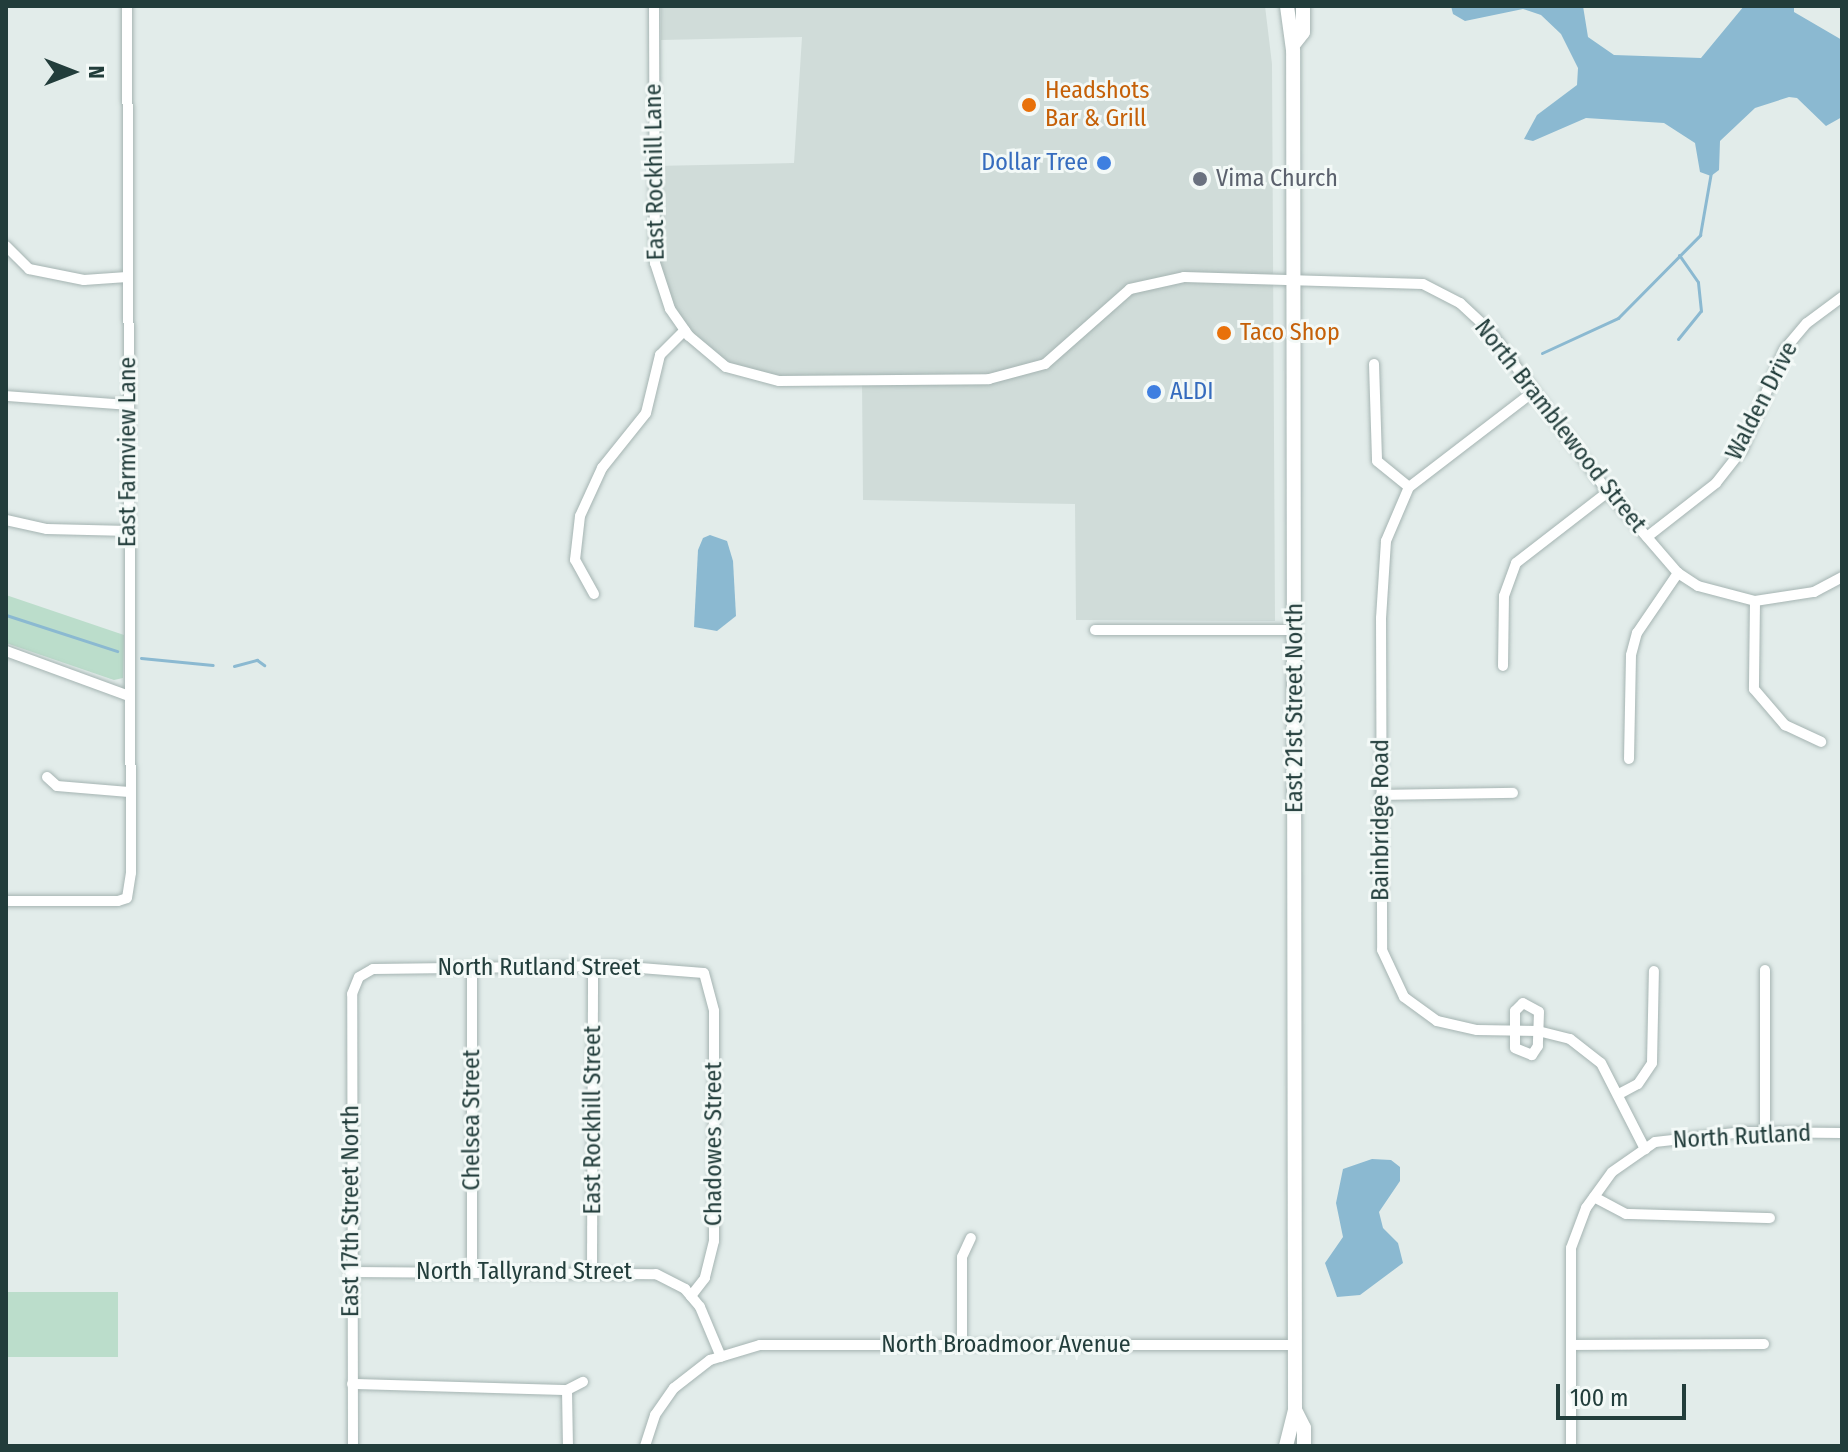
<!DOCTYPE html>
<html>
<head>
<meta charset="utf-8">
<style>
  body { margin:0 }
  #map { position:relative; width:1848px; height:1452px; overflow:hidden; background:#e2ecea; font-family:"Fira Sans Condensed",sans-serif }
  div>[style] { position:absolute }
  .built>* { inset:0; background:#d0dcd9 }
  .green>* { inset:0; background:#bbddcb; transform-origin:0 0 }
  .water>* { inset:0; background:#8bb9d1 }
  .stream>* { height:3px; margin:-1.5px; padding:0 1.5px; transform-origin:1.5px; border-radius:1.5px; background:#8bb9d1 }
  .roads { filter:drop-shadow(0 0 2px #a5b4b2) drop-shadow(0 0 2px #a5b4b2) }
  .street>* { height:10px; margin:-5px; padding:0 5px; transform-origin:5px; border-radius:5px; background:#fff }
  .secondary>* { height:14px; margin:-7px; padding:0 7px; transform-origin:7px; border-radius:7px; background:#fff }
  .dots>* { width:22px; height:22px; translate:-50% -50%; box-sizing:border-box; border:4px solid #f3f9f7; border-radius:50% }
  span { translate:-50% -50%; white-space:nowrap; text-align:center; line-height:1.15; -webkit-text-stroke:6px #f3f9f7; paint-order:stroke }
  .food-label { font-size:24px; color:#c56008 }
  .left { translate:0 -50%; text-align:left }
  .shop-label { font-size:24px; color:#366cbe }
  .right { translate:-100% -50%; text-align:right }
  .street-label { font-size:24px; color:#223d3b }
  .worship-label { font-size:24px; color:#5b616d }
  .frame { position:absolute; inset:0; border:8px solid #223d3b; pointer-events:none }
  .north { position:absolute; left:32px; top:32px; width:80px; height:80px; -webkit-text-stroke:6px #f3f9f7; paint-order:stroke; rotate:90deg; font-size:22px; font-weight:700; line-height:32px; text-align:center; color:#223d3b }
  .north::after { content:''; display:block; margin:auto; width:28px; height:36px; background:#223d3b; clip-path:polygon(50% 0,100% 100%,50% 72%,0 100%) }
  .scale { position:absolute; left:1556px; top:1384px; width:130px; height:36px; box-sizing:border-box; border:4px solid #223d3b; border-top:0; padding-left:10px; font-size:24px; line-height:28px; white-space:nowrap; color:#223d3b; -webkit-text-stroke:6px #f3f9f7; paint-order:stroke }
</style>
</head>
<body>
<div id="map">
  <div class="built">
    <div style="clip-path:polygon(661px 6px,1265px 6px,1272px 64px,1275px 621px,1076px 620px,1075px 504px,863px 500px,862px 380px,779px 381px,726px 367px,685px 330px,655px 263px,654px 166px,794px 163px,802px 37px,661px 40px)"></div>
  </div>
  <div class="green">
    <div style="clip-path:polygon(6px 595px,124px 635px,123px 678px,114px 680px,6px 643px)"></div>
    <div style="left:6px;top:1292px;width:112px;height:65px"></div>
  </div>
  <div class="water">
    <div style="clip-path:polygon(1451px 6px,1583px 6px,1588px 37px,1614px 55px,1701px 58px,1744px 6px,1794px 6px,1794px 12px,1842px 40px,1842px 117px,1826px 126px,1797px 98px,1789px 97px,1755px 108px,1720px 141px,1719px 170px,1711px 176px,1700px 172px,1695px 143px,1664px 123px,1586px 118px,1533px 141px,1524px 139px,1537px 115px,1577px 85px,1578px 68px,1561px 34px,1541px 15px,1523px 9px,1465px 21px,1453px 14px)"></div>
    <div style="clip-path:polygon(710px 535px,727px 541px,733px 561px,736px 616px,717px 631px,694px 627px,698px 550px,703px 538px)"></div>
    <div style="clip-path:polygon(1372px 1159px,1391px 1160px,1400px 1167px,1400px 1181px,1379px 1212px,1383px 1228px,1398px 1243px,1403px 1263px,1360px 1295px,1337px 1297px,1325px 1263px,1343px 1237px,1336px 1203px,1343px 1169px)"></div>
  </div>
  <div class="stream">
    <div style="left:1678px;top:339px;width:36px;rotate:-51deg"></div>
    <div style="left:1701px;top:311px;width:29px;rotate:-96deg"></div>
    <div style="left:1698px;top:282px;width:33px;rotate:-125deg"></div>
    <div style="left:1542px;top:353px;width:84px;rotate:-24.7deg"></div>
    <div style="left:1618px;top:318px;width:117px;rotate:-45.3deg"></div>
    <div style="left:1700px;top:235px;width:64px;rotate:-80.1deg"></div>
    <div style="left:6px;top:615px;width:117px;rotate:18deg"></div>
    <div style="left:141px;top:658px;width:72px;rotate:5.6deg"></div>
    <div style="left:234px;top:666px;width:24px;rotate:-15deg"></div>
    <div style="left:257px;top:660px;width:9px;rotate:36deg"></div>
  </div>
  <div class="roads">
    <div class="street">
      <div style="left:654px;top:6px;width:257px;rotate:89.8deg"></div>
      <div style="left:655px;top:263px;width:48px;rotate:71.9deg"></div>
      <div style="left:670px;top:309px;width:33px;rotate:55deg"></div>
      <div style="left:689px;top:336px;width:48px;rotate:40deg"></div>
      <div style="left:726px;top:367px;width:55px;rotate:14.8deg"></div>
      <div style="left:779px;top:381px;width:210px;rotate:-0.5deg"></div>
      <div style="left:989px;top:379px;width:58px;rotate:-15deg"></div>
      <div style="left:1045px;top:364px;width:113px;rotate:-41.4deg"></div>
      <div style="left:1130px;top:289px;width:55px;rotate:-12.5deg"></div>
      <div style="left:1184px;top:277px;width:239px;rotate:1.7deg"></div>
      <div style="left:1423px;top:284px;width:42px;rotate:27.2deg"></div>
      <div style="left:1460px;top:303px;width:41px;rotate:43deg"></div>
      <div style="left:1490px;top:331px;width:200px;rotate:53.8deg"></div>
      <div style="left:1608px;top:492px;width:107px;rotate:49.2deg"></div>
      <div style="left:1678px;top:573px;width:24px;rotate:33deg"></div>
      <div style="left:1698px;top:586px;width:59px;rotate:14.7deg"></div>
      <div style="left:1755px;top:601px;width:60px;rotate:-8.7deg"></div>
      <div style="left:1814px;top:592px;width:32px;rotate:-28deg"></div>
      <div style="left:6px;top:246px;width:33px;rotate:45deg"></div>
      <div style="left:29px;top:269px;width:56px;rotate:11.3deg"></div>
      <div style="left:84px;top:280px;width:43px;rotate:-4deg"></div>
      <div style="left:1374px;top:364px;width:97px;rotate:88.2deg"></div>
      <div style="left:1377px;top:461px;width:41px;rotate:39.1deg"></div>
      <div style="left:1533px;top:392px;width:156px;rotate:142.5deg"></div>
      <div style="left:1409px;top:487px;width:59px;rotate:113.1deg"></div>
      <div style="left:1386px;top:541px;width:77px;rotate:93.7deg"></div>
      <div style="left:1381px;top:618px;width:332px;rotate:89.8deg"></div>
      <div style="left:1382px;top:950px;width:52px;rotate:64.9deg"></div>
      <div style="left:1404px;top:997px;width:41px;rotate:36deg"></div>
      <div style="left:1437px;top:1021px;width:41px;rotate:12.7deg"></div>
      <div style="left:1477px;top:1030px;width:61px;rotate:0.9deg"></div>
      <div style="left:1538px;top:1031px;width:33px;rotate:14deg"></div>
      <div style="left:1570px;top:1039px;width:39px;rotate:38deg"></div>
      <div style="left:1601px;top:1063px;width:97px;rotate:62.9deg"></div>
      <div style="left:6px;top:396px;width:123px;rotate:4.2deg"></div>
      <div style="left:6px;top:520px;width:42px;rotate:12.4deg"></div>
      <div style="left:47px;top:529px;width:82px;rotate:1.4deg"></div>
      <div style="left:1647px;top:537px;width:88px;rotate:-38deg"></div>
      <div style="left:1716px;top:483px;width:42px;rotate:-51.8deg"></div>
      <div style="left:1742px;top:450px;width:108px;rotate:-67.2deg"></div>
      <div style="left:1784px;top:350px;width:35px;rotate:-50deg"></div>
      <div style="left:1807px;top:323px;width:44px;rotate:-36.6deg"></div>
      <div style="left:594px;top:594px;width:39px;rotate:-119deg"></div>
      <div style="left:575px;top:560px;width:44px;rotate:-83.5deg"></div>
      <div style="left:580px;top:516px;width:53px;rotate:-65.4deg"></div>
      <div style="left:602px;top:468px;width:70px;rotate:-51.3deg"></div>
      <div style="left:646px;top:413px;width:60px;rotate:-76.4deg"></div>
      <div style="left:660px;top:355px;width:35px;rotate:-45deg"></div>
      <div style="left:1755px;top:601px;width:88px;rotate:90.7deg"></div>
      <div style="left:1754px;top:689px;width:48px;rotate:49.3deg"></div>
      <div style="left:1785px;top:725px;width:40px;rotate:25deg"></div>
      <div style="left:1095px;top:630px;width:200px"></div>
      <div style="left:6px;top:651px;width:131px;rotate:20.1deg"></div>
      <div style="left:1503px;top:666px;width:70px;rotate:-89.2deg"></div>
      <div style="left:1504px;top:596px;width:35px;rotate:-70deg"></div>
      <div style="left:1516px;top:563px;width:116px;rotate:-37.7deg"></div>
      <div style="left:1629px;top:759px;width:104px;rotate:-88.9deg"></div>
      <div style="left:1631px;top:655px;width:23px;rotate:-75deg"></div>
      <div style="left:1637px;top:633px;width:73px;rotate:-55.7deg"></div>
      <div style="left:47px;top:777px;width:13px;rotate:42deg"></div>
      <div style="left:57px;top:786px;width:72px;rotate:4.8deg"></div>
      <div style="left:1381px;top:795px;width:132px;rotate:-0.9deg"></div>
      <div style="left:6px;top:901px;width:112px"></div>
      <div style="left:118px;top:901px;width:9px;rotate:-18deg"></div>
      <div style="left:127px;top:898px;width:25px;rotate:-81deg"></div>
      <div style="left:131px;top:873px;width:867px;rotate:-90.26deg"></div>
      <div style="left:472px;top:969px;width:302px;rotate:90deg"></div>
      <div style="left:1523px;top:1003px;width:18px;rotate:29deg"></div>
      <div style="left:1539px;top:1012px;width:34px;rotate:92deg"></div>
      <div style="left:1538px;top:1046px;width:11px;rotate:124deg"></div>
      <div style="left:1532px;top:1055px;width:18px;rotate:-158deg"></div>
      <div style="left:1515px;top:1048px;width:37px;rotate:-90deg"></div>
      <div style="left:1515px;top:1011px;width:11px;rotate:-45deg"></div>
      <div style="left:1619px;top:1094px;width:21px;rotate:-28deg"></div>
      <div style="left:1638px;top:1084px;width:25px;rotate:-56deg"></div>
      <div style="left:1652px;top:1063px;width:92px;rotate:-88.8deg"></div>
      <div style="left:1765px;top:1132px;width:162px;rotate:-90deg"></div>
      <div style="left:1594px;top:1197px;width:36px;rotate:28deg"></div>
      <div style="left:1626px;top:1214px;width:144px;rotate:1.6deg"></div>
      <div style="left:350px;top:1272px;width:306px;rotate:0.4deg"></div>
      <div style="left:656px;top:1274px;width:33px;rotate:27deg"></div>
      <div style="left:685px;top:1289px;width:23px;rotate:50deg"></div>
      <div style="left:700px;top:1307px;width:54px;rotate:67.2deg"></div>
      <div style="left:592px;top:1273px;width:306px;rotate:-89.8deg"></div>
      <div style="left:962px;top:1345px;width:88px;rotate:-90deg"></div>
      <div style="left:962px;top:1257px;width:21px;rotate:-65deg"></div>
      <div style="left:1571px;top:1345px;width:193px;rotate:-0.3deg"></div>
      <div style="left:352px;top:1384px;width:215px;rotate:1.6deg"></div>
      <div style="left:567px;top:1390px;width:56px;rotate:89deg"></div>
      <div style="left:567px;top:1390px;width:18px;rotate:-27deg"></div>
      <div style="left:353px;top:1446px;width:452px;rotate:-90.1deg"></div>
      <div style="left:352px;top:994px;width:18px;rotate:-68deg"></div>
      <div style="left:359px;top:977px;width:16px;rotate:-30deg"></div>
      <div style="left:373px;top:969px;width:242px;rotate:-0.7deg"></div>
      <div style="left:615px;top:966px;width:89px;rotate:4.5deg"></div>
      <div style="left:704px;top:973px;width:39px;rotate:75deg"></div>
      <div style="left:714px;top:1011px;width:230px;rotate:90deg"></div>
      <div style="left:714px;top:1241px;width:38px;rotate:104deg"></div>
      <div style="left:705px;top:1278px;width:23px;rotate:128deg"></div>
      <div style="left:645px;top:1446px;width:33px;rotate:-72deg"></div>
      <div style="left:655px;top:1415px;width:33px;rotate:-55deg"></div>
      <div style="left:674px;top:1388px;width:46px;rotate:-37.9deg"></div>
      <div style="left:710px;top:1360px;width:52px;rotate:-16.7deg"></div>
      <div style="left:760px;top:1345px;width:534px"></div>
      <div style="left:1571px;top:1446px;width:198px;rotate:-90deg"></div>
      <div style="left:1571px;top:1248px;width:43px;rotate:-69.4deg"></div>
      <div style="left:1586px;top:1208px;width:44px;rotate:-54.2deg"></div>
      <div style="left:1612px;top:1172px;width:52px;rotate:-34.9deg"></div>
      <div style="left:1655px;top:1142px;width:89px;rotate:-6.5deg"></div>
      <div style="left:1743px;top:1132px;width:99px;rotate:0.6deg"></div>
    </div>
    <div class="secondary">
      <div style="left:1293px;top:45px;width:16px;rotate:-52deg"></div>
      <div style="left:1303px;top:32px;width:26px;rotate:-90deg"></div>
      <div style="left:1295px;top:1410px;width:20px;rotate:63deg"></div>
      <div style="left:1304px;top:1428px;width:18px;rotate:90deg"></div>
      <div style="left:1286px;top:1446px;width:37px;rotate:-76deg"></div>
      <div style="left:1295px;top:1410px;width:1360px;rotate:-90.08deg"></div>
      <div style="left:1293px;top:50px;width:44px;rotate:-97.8deg"></div>
    </div>
  </div>
  <div class="dots">
    <div style="left:1029px;top:105px;background:#e8710a"></div>
    <div style="left:1104px;top:163px;background:#3f7fe0"></div>
    <div style="left:1200px;top:179px;background:#6b7280"></div>
    <div style="left:1224px;top:333px;background:#e8710a"></div>
    <div style="left:1154px;top:392px;background:#3f7fe0"></div>
  </div>
  <div class="food-label">
    <span class="left" style="left:1045px;top:105px">Headshots<br>Bar &amp; Grill</span>
    <span class="left" style="left:1240px;top:333px">Taco Shop</span>
  </div>
  <div class="shop-label">
    <span class="right" style="left:1088px;top:163px">Dollar Tree</span>
    <span class="left" style="left:1170px;top:392px">ALDI</span>
  </div>
  <div class="street-label">
    <span style="left:655px;top:172px;rotate:-91deg">East Rockhill Lane</span>
    <span style="left:1762px;top:401px;rotate:-63deg">Walden Drive</span>
    <span style="left:1560px;top:426px;rotate:52deg">North Bramblewood Street</span>
    <span style="left:128px;top:452px;rotate:-90deg">East Farmview Lane</span>
    <span style="left:1295px;top:708px;rotate:-90deg">East 21st Street North</span>
    <span style="left:1381px;top:820px;rotate:-90deg">Bainbridge Road</span>
    <span style="left:539px;top:968px">North Rutland Street</span>
    <span style="left:472px;top:1120px;rotate:-90deg">Chelsea Street</span>
    <span style="left:593px;top:1120px;rotate:-90deg">East Rockhill Street</span>
    <span style="left:1742px;top:1137px;rotate:-3deg">North Rutland</span>
    <span style="left:714px;top:1144px;rotate:-90deg">Chadowes Street</span>
    <span style="left:351px;top:1211px;rotate:-90deg">East 17th Street North</span>
    <span style="left:524px;top:1272px">North Tallyrand Street</span>
    <span style="left:1006px;top:1345px">North Broadmoor Avenue</span>
  </div>
  <div class="worship-label">
    <span class="left" style="left:1216px;top:179px">Vima Church</span>
  </div>
  <div class="frame"></div>
  <div class="north">N</div>
  <div class="scale">100 m</div>
</div>
</body>
</html>
